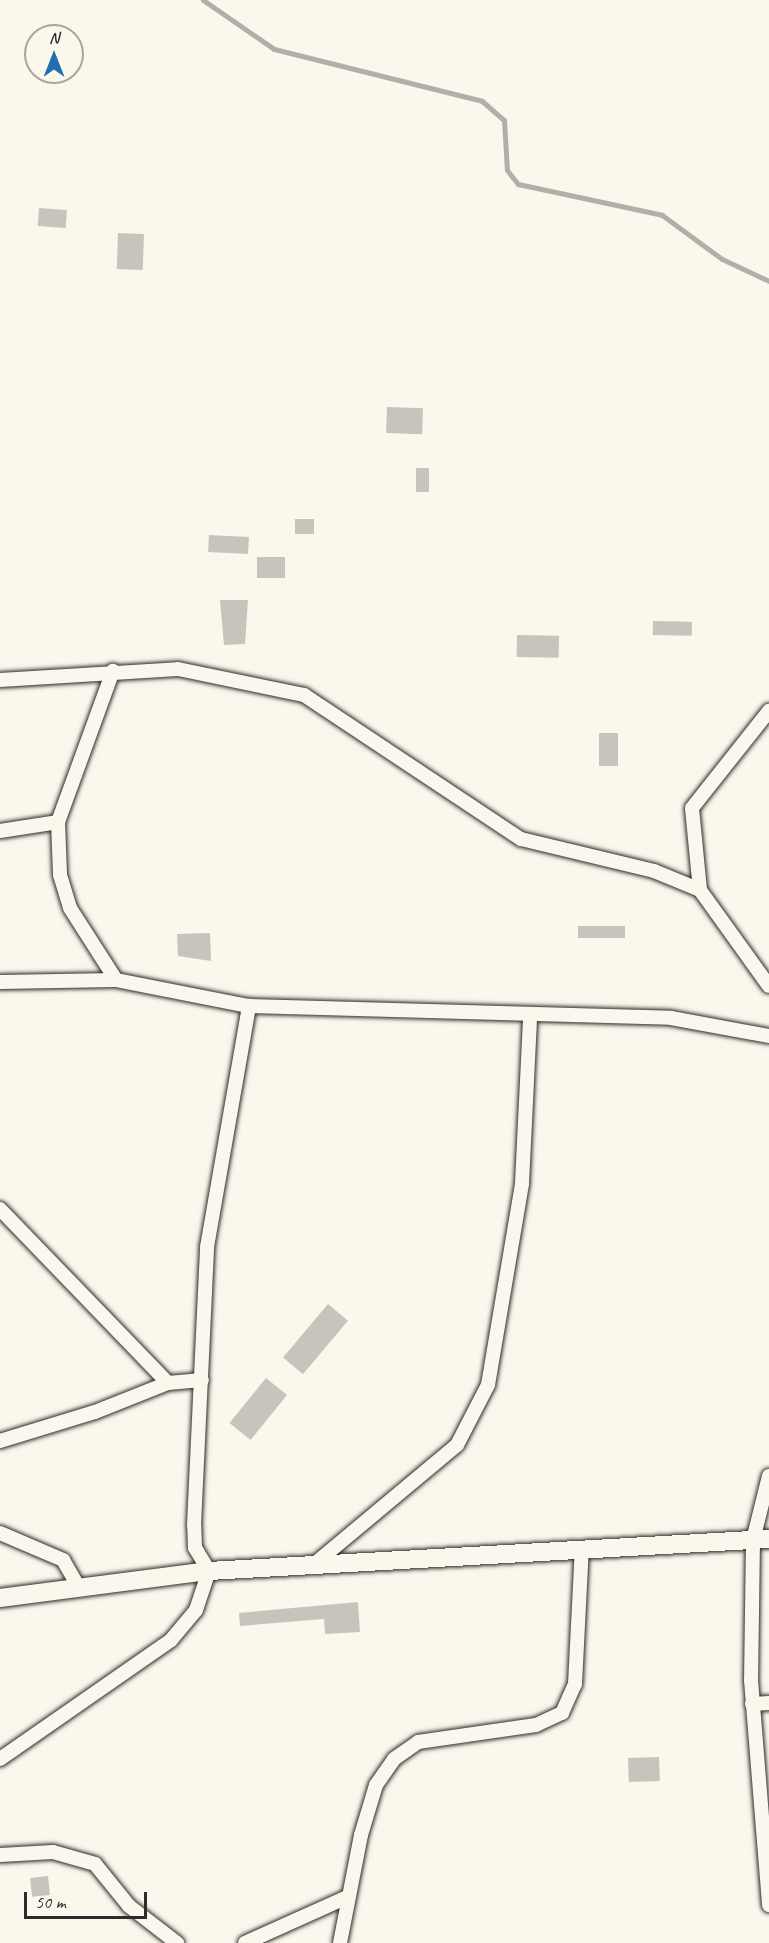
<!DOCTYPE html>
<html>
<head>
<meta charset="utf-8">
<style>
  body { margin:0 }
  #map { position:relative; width:769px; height:1943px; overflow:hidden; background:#fbf7ec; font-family:Caveat,sans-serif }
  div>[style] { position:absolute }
  .stream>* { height:5px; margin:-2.5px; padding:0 2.5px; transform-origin:2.5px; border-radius:2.5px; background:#b1afa7 }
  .building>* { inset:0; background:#c7c4bc; transform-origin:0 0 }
  .roads { filter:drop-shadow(0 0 2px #2b2b2b) drop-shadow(0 0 2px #2b2b2b) }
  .street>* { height:14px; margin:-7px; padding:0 7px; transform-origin:7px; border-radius:7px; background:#fbf7ec }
  .secondary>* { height:18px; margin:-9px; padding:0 9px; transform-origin:9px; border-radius:9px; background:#fbf7ec }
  span { translate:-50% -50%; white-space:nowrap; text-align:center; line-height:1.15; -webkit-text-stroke:4.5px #fbf7ec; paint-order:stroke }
  .north { position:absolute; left:24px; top:24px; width:60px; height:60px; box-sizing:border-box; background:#fbf7ec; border:2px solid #a8a59f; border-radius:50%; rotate:0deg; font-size:16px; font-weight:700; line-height:24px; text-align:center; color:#2b2b2b }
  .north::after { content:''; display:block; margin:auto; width:21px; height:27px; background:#1f6fb2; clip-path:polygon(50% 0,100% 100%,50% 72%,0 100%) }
  .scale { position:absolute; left:24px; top:1892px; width:123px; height:27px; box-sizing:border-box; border:3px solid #2b2b2b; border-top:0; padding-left:8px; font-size:18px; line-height:21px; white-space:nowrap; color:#2b2b2b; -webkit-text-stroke:4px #fbf7ec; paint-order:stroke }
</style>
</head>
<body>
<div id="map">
  <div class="stream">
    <div style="left:203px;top:0;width:86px;rotate:34.6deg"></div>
    <div style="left:274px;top:49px;width:214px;rotate:14deg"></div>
    <div style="left:482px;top:101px;width:29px;rotate:41deg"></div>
    <div style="left:504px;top:120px;width:50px;rotate:86.6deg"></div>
    <div style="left:507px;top:170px;width:18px;rotate:52deg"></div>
    <div style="left:518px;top:184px;width:147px;rotate:12.1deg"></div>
    <div style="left:662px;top:215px;width:74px;rotate:36.3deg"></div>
    <div style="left:722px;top:259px;width:52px;rotate:25.1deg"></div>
  </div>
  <div class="building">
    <div style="left:39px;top:208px;width:28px;height:18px;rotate:4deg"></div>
    <div style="left:118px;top:233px;width:26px;height:36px;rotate:2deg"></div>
    <div style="left:387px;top:407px;width:36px;height:26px;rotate:2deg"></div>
    <div style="left:416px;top:468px;width:13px;height:24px"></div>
    <div style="left:314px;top:519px;width:15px;height:19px;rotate:90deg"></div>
    <div style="left:209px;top:535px;width:40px;height:17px;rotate:3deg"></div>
    <div style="left:257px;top:557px;width:28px;height:21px"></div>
    <div style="clip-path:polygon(220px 600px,248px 600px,245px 644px,224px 645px)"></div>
    <div style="left:653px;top:621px;width:39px;height:14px;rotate:1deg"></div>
    <div style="left:517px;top:635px;width:42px;height:22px;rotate:1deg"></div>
    <div style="left:599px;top:733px;width:19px;height:33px"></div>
    <div style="left:625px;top:926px;width:12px;height:47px;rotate:90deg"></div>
    <div style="clip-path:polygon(210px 933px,211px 961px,178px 956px,177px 934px)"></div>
    <div style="left:328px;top:1304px;width:26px;height:70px;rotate:40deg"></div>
    <div style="left:266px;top:1378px;width:27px;height:58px;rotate:39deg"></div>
    <div style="clip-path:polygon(358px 1602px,360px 1632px,325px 1634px,324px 1619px,240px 1626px,239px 1613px)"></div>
    <div style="left:659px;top:1757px;width:24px;height:31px;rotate:88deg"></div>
    <div style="left:48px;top:1876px;width:19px;height:18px;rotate:84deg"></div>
  </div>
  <div class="roads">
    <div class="street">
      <div style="left:0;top:680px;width:178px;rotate:-3.5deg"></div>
      <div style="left:178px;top:669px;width:129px;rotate:11.7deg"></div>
      <div style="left:304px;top:695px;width:260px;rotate:33.6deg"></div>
      <div style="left:521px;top:839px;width:137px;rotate:13.5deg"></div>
      <div style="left:654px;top:871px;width:50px;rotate:22.4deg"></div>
      <div style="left:700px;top:890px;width:118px;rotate:54.3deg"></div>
      <div style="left:58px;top:822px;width:53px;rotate:87.8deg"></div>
      <div style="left:60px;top:875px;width:34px;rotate:73deg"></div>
      <div style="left:70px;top:908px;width:85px;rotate:57.4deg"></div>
      <div style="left:0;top:831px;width:59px;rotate:-8.8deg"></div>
      <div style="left:58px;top:822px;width:161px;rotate:-70deg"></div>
      <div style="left:700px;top:890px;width:82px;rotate:-95.6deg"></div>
      <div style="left:692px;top:808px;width:124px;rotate:-51.6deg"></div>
      <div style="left:0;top:982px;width:116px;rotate:-1deg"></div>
      <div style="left:116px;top:980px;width:136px;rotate:11.1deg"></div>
      <div style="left:249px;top:1006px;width:422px;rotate:1.6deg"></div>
      <div style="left:671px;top:1018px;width:100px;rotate:10.4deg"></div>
      <div style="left:0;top:1209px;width:242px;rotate:46deg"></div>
      <div style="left:168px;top:1383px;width:34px;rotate:-5deg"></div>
      <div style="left:0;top:1441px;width:99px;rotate:-17deg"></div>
      <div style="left:95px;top:1412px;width:79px;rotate:-21.7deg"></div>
      <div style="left:769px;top:1476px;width:66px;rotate:104deg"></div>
      <div style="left:753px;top:1540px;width:140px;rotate:90.8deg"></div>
      <div style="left:751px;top:1680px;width:226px;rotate:85.4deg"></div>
      <div style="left:0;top:1533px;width:69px;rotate:23.2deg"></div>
      <div style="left:63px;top:1560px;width:32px;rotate:60deg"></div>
      <div style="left:311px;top:1567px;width:190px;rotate:-39.9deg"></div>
      <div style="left:457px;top:1445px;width:68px;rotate:-62.7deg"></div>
      <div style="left:488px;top:1385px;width:205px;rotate:-80.4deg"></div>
      <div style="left:522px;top:1183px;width:165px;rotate:-87.2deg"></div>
      <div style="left:752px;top:1704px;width:17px;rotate:-3deg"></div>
      <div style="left:0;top:1759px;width:208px;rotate:-34.8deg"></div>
      <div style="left:171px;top:1640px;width:39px;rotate:-50deg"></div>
      <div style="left:196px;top:1610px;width:41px;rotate:-71.6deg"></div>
      <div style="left:209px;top:1571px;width:27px;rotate:-121deg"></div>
      <div style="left:195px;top:1548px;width:23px;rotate:-92deg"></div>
      <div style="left:194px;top:1525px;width:278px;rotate:-87.3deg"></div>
      <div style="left:207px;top:1247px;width:245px;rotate:-80.1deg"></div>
      <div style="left:0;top:1855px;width:53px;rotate:-3.2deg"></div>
      <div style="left:53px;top:1852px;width:44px;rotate:15.9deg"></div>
      <div style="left:95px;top:1864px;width:54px;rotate:51deg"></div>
      <div style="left:129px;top:1906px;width:61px;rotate:37.6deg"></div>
      <div style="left:245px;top:1943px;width:110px;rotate:-24.2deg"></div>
      <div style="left:340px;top:1943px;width:110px;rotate:-79deg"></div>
      <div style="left:361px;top:1835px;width:52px;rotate:-73.3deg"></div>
      <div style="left:376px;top:1785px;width:32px;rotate:-55deg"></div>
      <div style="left:394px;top:1759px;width:29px;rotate:-35deg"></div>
      <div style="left:418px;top:1742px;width:119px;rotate:-8.2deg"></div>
      <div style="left:536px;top:1725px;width:29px;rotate:-25deg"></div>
      <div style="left:562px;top:1713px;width:32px;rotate:-66deg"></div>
      <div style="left:575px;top:1684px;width:136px;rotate:-87.1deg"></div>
    </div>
    <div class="secondary">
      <div style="left:0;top:1598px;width:211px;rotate:-7.4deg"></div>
      <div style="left:209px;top:1571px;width:561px;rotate:-3.27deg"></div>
    </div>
  </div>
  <div class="north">N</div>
  <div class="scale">50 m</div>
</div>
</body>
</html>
